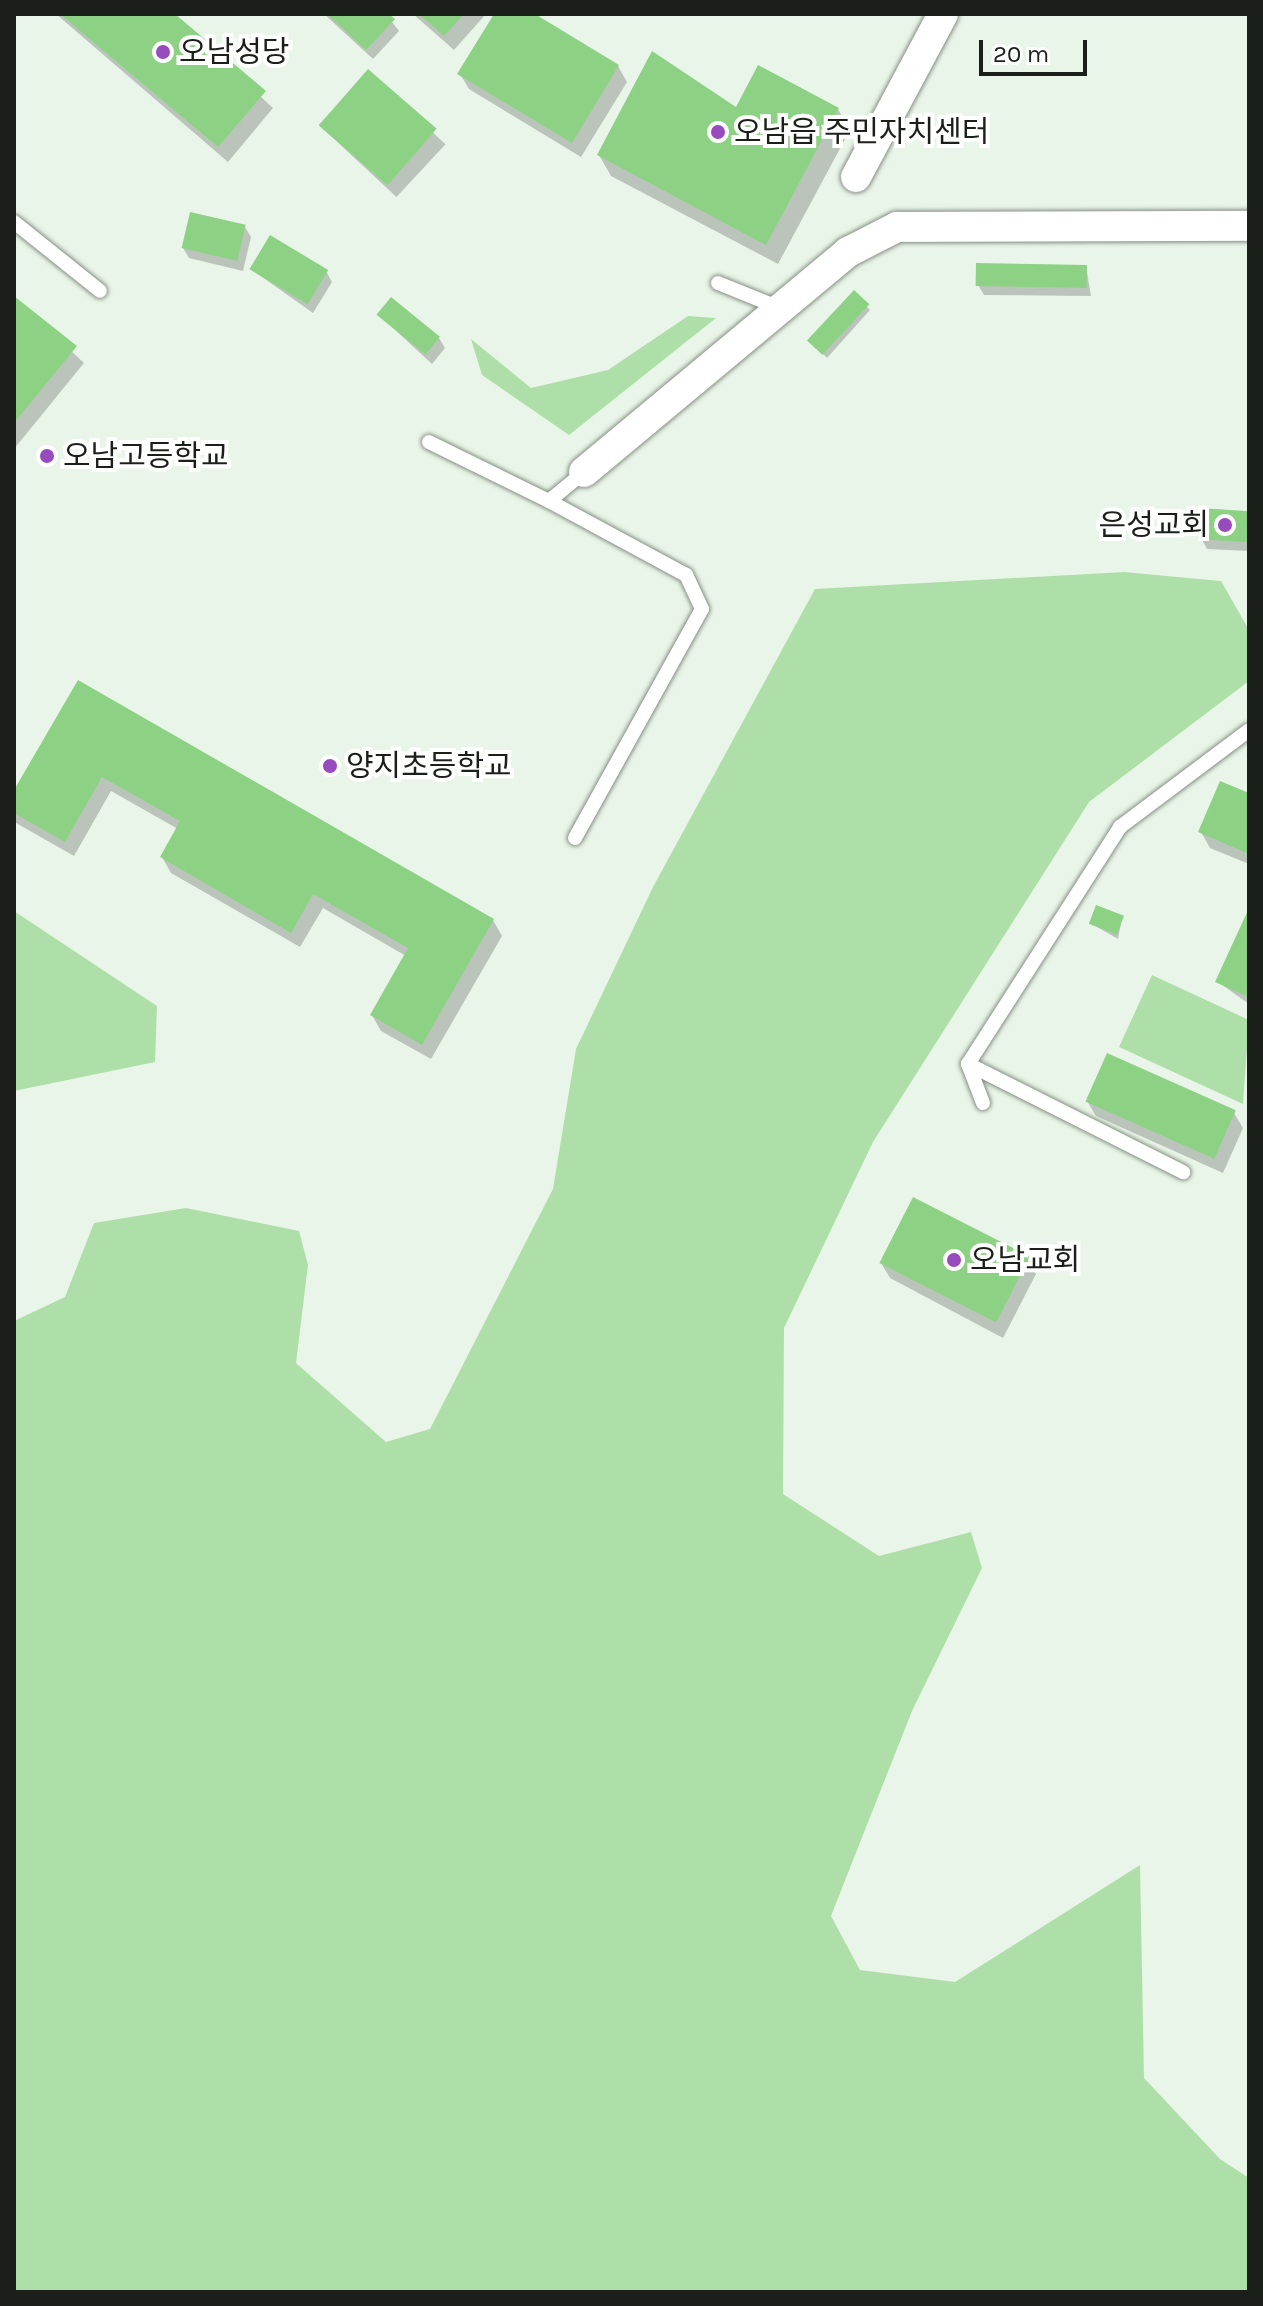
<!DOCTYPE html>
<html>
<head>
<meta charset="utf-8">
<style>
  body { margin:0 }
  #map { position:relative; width:1263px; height:2306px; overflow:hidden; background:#eaf5e9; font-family:Karla,"Noto Sans KR",sans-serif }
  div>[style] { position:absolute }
  .green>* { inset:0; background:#afdfa9 }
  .shadow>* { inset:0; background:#0003; transform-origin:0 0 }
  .building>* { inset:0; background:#8dd284; transform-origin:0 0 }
  .roads { filter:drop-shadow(0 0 2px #858f84) drop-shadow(0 0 2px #858f84) }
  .lane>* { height:14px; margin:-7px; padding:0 7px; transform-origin:7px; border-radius:7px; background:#fff }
  .street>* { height:30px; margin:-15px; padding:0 15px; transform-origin:15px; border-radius:15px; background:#fff }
  .dots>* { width:22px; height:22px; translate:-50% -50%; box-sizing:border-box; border:4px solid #fff; border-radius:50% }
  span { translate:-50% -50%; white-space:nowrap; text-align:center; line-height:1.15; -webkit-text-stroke:8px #fff; paint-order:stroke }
  .poi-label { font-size:30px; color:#1b1f1a }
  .left { translate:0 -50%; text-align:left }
  .right { translate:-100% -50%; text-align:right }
  .frame { position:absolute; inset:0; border:16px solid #1b1f1a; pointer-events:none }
  .scale { position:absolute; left:979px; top:40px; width:108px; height:36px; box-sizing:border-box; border:4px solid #1b1f1a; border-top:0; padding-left:10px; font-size:24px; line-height:28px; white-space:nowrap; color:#1b1f1a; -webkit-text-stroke:6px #fff; paint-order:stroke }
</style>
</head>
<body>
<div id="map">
  <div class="green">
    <div style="clip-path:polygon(688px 316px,716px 318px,569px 435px,482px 375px,471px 339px,531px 388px,608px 370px)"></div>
    <div style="clip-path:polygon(1124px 572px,1221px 581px,1249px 630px,1249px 681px,1089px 802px,873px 1142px,784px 1328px,783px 1494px,879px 1556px,971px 1532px,982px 1568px,912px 1711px,831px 1916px,860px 1970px,955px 1982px,1140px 1865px,1144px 2078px,1220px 2159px,1249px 2178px,1249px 2292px,14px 2292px,14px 1321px,65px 1297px,94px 1223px,186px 1208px,299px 1231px,308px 1265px,296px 1363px,386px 1442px,430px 1429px,553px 1189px,576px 1049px,653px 887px,815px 589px)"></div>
    <div style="clip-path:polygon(14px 911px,157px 1006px,155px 1062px,14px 1091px)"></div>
    <div style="clip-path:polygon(1152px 975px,1249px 1020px,1243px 1104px,1119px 1047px)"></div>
  </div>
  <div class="shadow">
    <div style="clip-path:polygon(56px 14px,172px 14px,273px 108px,228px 162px)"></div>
    <div style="clip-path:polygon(324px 14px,386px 14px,399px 31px,373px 59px)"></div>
    <div style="clip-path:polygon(413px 14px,486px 14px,454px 50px)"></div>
    <div style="clip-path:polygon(496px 14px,531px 14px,618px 66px,627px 82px,581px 157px,469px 89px,460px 74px)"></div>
    <div style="left:368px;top:72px;width:106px;height:72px;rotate:43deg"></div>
    <div style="clip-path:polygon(838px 109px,850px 130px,778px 264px,611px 176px,599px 155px,736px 110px)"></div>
    <div style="clip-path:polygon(245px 227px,251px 237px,243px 271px,189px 258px,183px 248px)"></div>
    <div style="clip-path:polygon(1086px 266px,1091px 296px,984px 295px,978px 285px)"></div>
    <div style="clip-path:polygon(251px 269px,326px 271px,332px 282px,313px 313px)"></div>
    <div style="clip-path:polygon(854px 293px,870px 310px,827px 358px,814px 345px)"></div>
    <div style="clip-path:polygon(14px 298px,84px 363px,14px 449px)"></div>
    <div style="clip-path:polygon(379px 315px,439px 338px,445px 348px,432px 364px)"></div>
    <div style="clip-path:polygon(1249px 513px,1249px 551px,1207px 549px,1201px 538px)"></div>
    <div style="clip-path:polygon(78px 682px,493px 920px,502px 936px,431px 1059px,381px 1031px,372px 1015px,406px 956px,323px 908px,300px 947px,171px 873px,162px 857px,178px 829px,111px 791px,74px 856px,16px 823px,14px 794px)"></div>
    <div style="clip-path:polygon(1249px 795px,1249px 864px,1210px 848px,1201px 832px)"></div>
    <div style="clip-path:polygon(1249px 912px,1249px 1004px,1218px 982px)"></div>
    <div style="clip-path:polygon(1122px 918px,1118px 939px,1090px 923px)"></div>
    <div style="clip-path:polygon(1087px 1101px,1234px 1113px,1243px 1128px,1223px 1173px,1096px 1116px)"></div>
    <div style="clip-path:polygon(1027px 1259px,1036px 1274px,1003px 1338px,890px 1278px,881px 1263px)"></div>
  </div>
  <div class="building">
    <div style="clip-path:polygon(60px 14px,175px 14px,266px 91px,218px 147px)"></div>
    <div style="clip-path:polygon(327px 14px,389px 14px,395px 19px,366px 50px)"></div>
    <div style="clip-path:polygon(419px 14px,464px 14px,444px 36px)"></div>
    <div style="clip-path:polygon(494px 14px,535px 14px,619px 65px,572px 143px,457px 74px)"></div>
    <div style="clip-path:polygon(652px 51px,736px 107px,758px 65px,839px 108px,766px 245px,597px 155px)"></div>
    <div style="left:368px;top:69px;width:91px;height:75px;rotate:41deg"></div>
    <div style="left:190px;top:212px;width:57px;height:37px;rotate:13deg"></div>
    <div style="left:270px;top:235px;width:68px;height:40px;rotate:31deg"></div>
    <div style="left:976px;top:263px;width:111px;height:23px;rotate:1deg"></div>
    <div style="left:854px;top:290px;width:21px;height:69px;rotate:43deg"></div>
    <div style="clip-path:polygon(14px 296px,77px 346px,14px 423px)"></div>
    <div style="left:391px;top:297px;width:63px;height:23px;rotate:39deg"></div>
    <div style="left:1201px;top:508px;width:48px;height:31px;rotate:4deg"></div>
    <div style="clip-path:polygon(78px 680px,494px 919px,422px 1045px,370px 1015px,408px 948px,313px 894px,291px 933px,160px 857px,180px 821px,102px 777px,65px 842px,14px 813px,14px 790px)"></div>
    <div style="clip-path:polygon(1220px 781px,1249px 793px,1249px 854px,1198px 832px)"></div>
    <div style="left:1096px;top:905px;width:30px;height:20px;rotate:21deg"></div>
    <div style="clip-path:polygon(1249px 908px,1249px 997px,1215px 982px)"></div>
    <div style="left:1107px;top:1053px;width:141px;height:53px;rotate:24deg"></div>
    <div style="left:913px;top:1197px;width:131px;height:74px;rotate:27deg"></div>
  </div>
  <div class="roads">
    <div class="lane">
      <div style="left:14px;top:222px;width:110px;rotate:38.7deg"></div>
      <div style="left:718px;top:283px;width:67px;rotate:22deg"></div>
      <div style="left:429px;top:442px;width:134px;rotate:26.2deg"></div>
      <div style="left:575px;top:838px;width:262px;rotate:-61deg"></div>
      <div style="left:702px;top:609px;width:38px;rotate:-115deg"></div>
      <div style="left:686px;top:575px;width:156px;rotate:-151.6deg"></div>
      <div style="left:549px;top:501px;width:45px;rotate:-39.6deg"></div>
      <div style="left:968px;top:1064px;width:241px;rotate:26.7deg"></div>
      <div style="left:983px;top:1103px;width:42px;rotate:-111deg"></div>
      <div style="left:968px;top:1064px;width:282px;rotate:-57.3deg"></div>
      <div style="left:1120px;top:827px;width:161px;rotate:-36.9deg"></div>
    </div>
    <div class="street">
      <div style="left:856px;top:177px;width:185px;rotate:-61.9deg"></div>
      <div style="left:584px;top:472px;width:344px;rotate:-39.8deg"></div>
      <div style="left:848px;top:252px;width:55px;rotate:-27deg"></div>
      <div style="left:897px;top:227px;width:352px;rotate:-0.2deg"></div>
    </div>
  </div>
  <div class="dots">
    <div style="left:163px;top:52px;background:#974bbc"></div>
    <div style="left:718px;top:132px;background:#974bbc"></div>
    <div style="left:47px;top:456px;background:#974bbc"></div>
    <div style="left:1225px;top:525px;background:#974bbc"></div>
    <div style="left:330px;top:766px;background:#974bbc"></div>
    <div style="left:954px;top:1260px;background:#974bbc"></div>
  </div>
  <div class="poi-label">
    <span class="left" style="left:179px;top:52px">오남성당</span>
    <span class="left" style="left:734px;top:132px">오남읍 주민자치센터</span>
    <span class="left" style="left:63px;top:456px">오남고등학교</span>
    <span class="right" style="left:1209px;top:525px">은성교회</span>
    <span class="left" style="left:346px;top:766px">양지초등학교</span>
    <span class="left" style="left:970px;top:1260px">오남교회</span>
  </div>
  <div class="frame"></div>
  <div class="scale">20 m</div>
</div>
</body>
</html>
